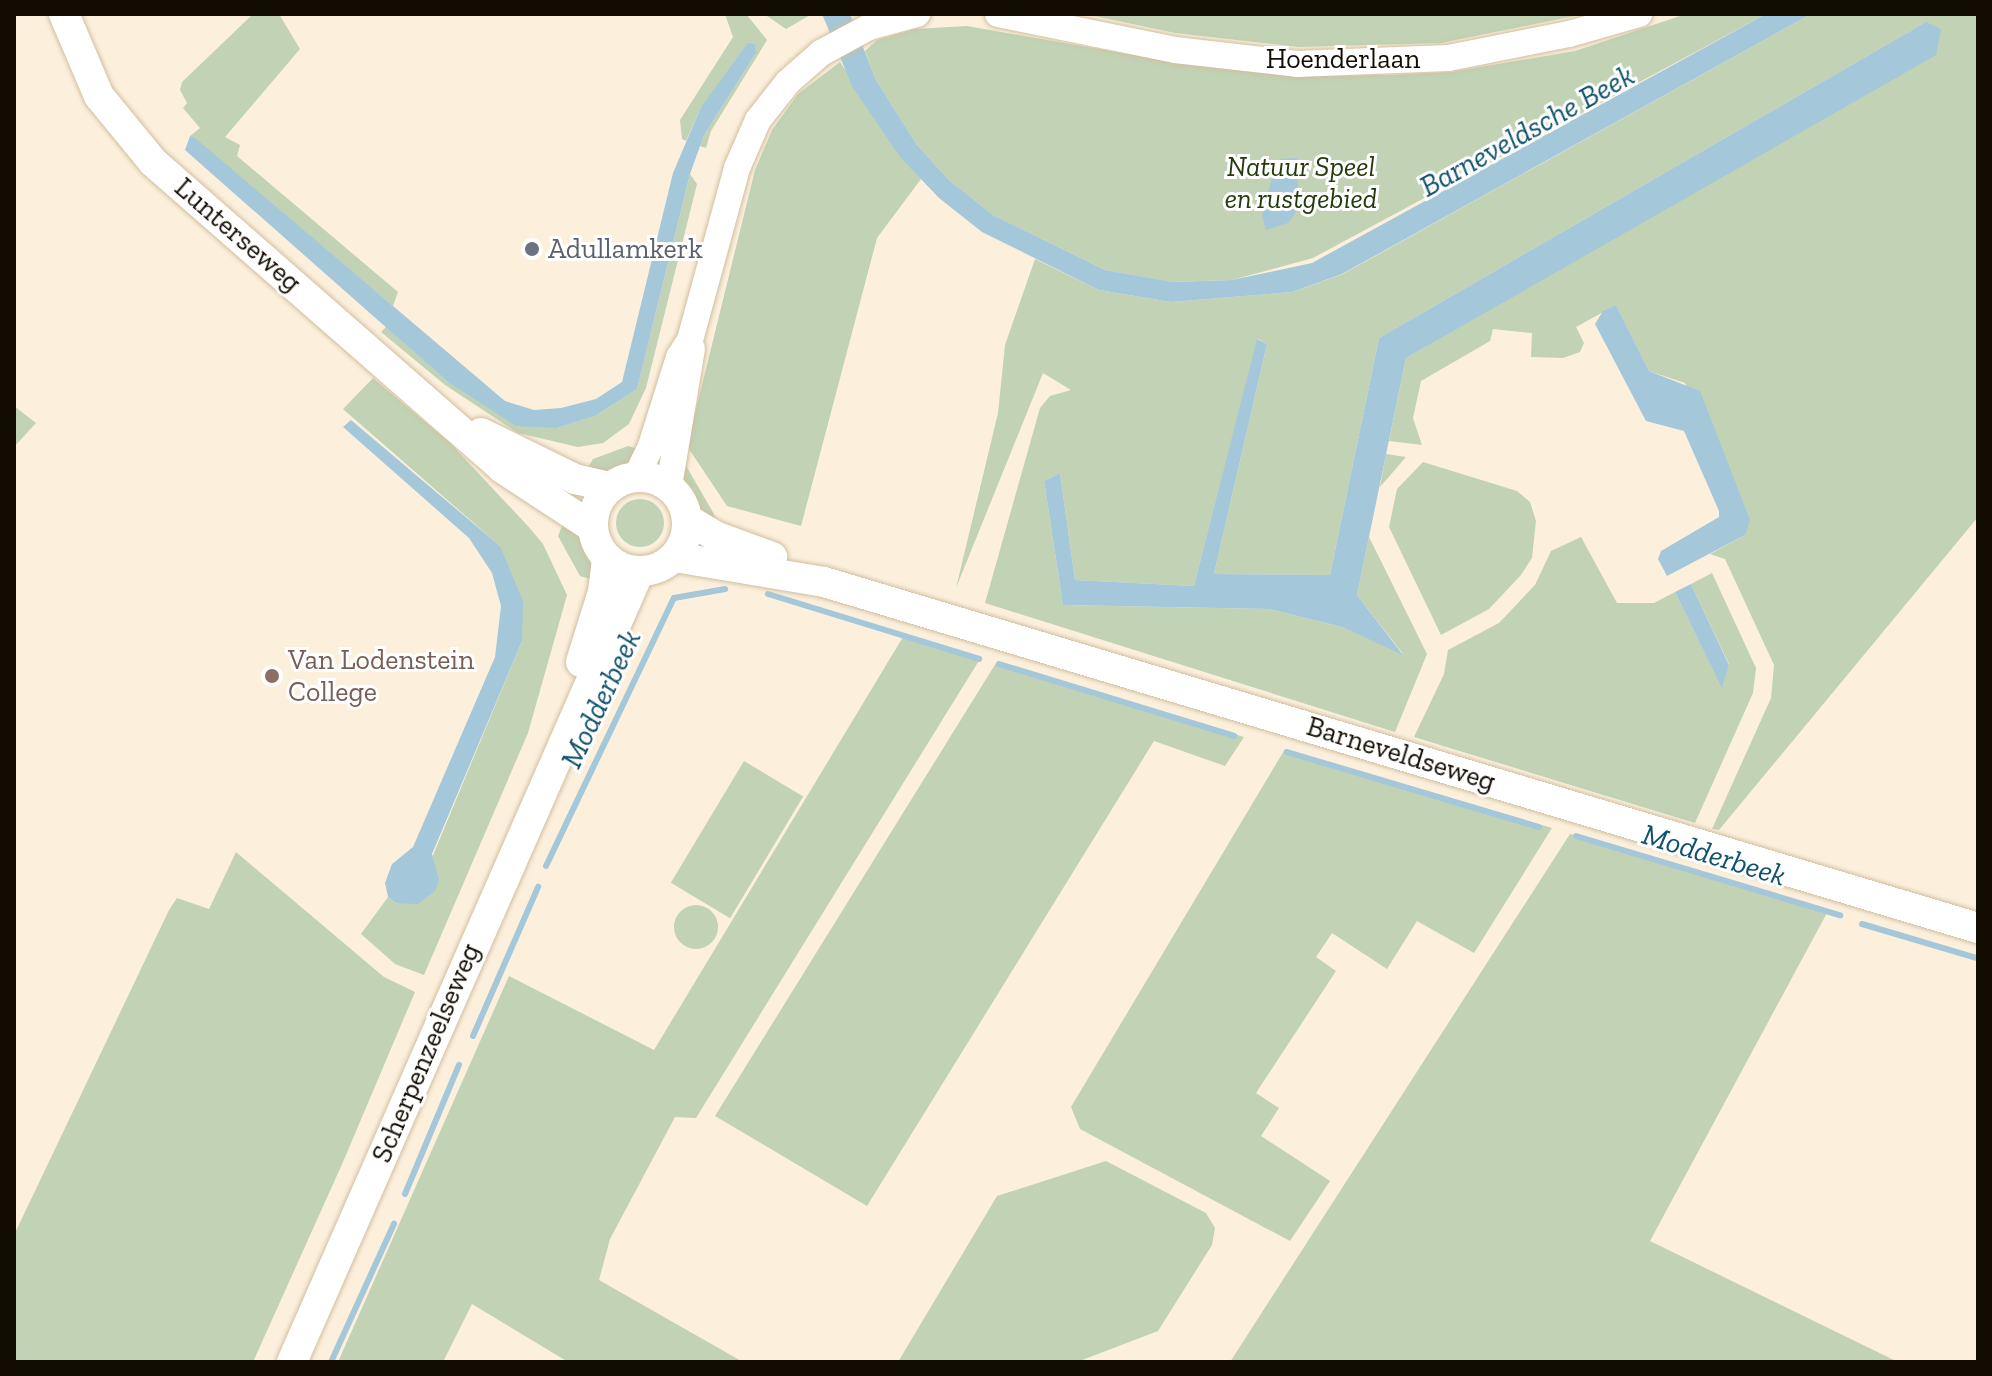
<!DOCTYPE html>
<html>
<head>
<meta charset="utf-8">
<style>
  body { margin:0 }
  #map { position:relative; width:1992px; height:1376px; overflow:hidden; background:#fcf0dd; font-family:"Zilla Slab",serif }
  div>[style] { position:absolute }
  .green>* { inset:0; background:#c1d2b5; transform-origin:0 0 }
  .round { border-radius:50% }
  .water>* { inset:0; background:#a4c7da }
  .stream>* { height:6px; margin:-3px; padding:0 3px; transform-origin:3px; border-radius:3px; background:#a4c7da }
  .roads { filter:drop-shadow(0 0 2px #d1be9e) drop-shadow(0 0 2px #d1be9e) }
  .tertiary>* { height:26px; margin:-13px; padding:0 13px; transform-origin:13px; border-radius:13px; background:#fff }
  .secondary>* { height:30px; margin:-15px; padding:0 15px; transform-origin:15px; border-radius:15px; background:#fff }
  .secondary>.ring { margin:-15px; padding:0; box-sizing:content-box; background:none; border:30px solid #fff; border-radius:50% }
  .dots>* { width:22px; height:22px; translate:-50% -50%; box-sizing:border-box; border:4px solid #fff; border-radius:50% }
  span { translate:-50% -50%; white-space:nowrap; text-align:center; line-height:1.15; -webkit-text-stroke:6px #fff; paint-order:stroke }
  .street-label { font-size:28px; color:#130c03 }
  .park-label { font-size:28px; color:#233a0c; font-style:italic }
  .worship-label { font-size:28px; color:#5b616d }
  .left { translate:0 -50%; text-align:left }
  .education-label { font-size:28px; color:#785e54 }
  .water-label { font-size:30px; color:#10526d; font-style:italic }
  .frame { position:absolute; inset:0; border:16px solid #130c03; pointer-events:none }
</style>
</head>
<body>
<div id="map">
  <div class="green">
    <div style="clip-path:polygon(253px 14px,279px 14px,300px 49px,225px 137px,240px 145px,237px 156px,398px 292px,393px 306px,190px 136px,200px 128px,183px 108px,187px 103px,180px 90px,182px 82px)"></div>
    <div style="clip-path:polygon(725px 14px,746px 14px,767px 40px,711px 131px,706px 148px,700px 146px,704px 135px,756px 53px,701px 107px,686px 141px,682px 139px,680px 120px,733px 37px)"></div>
    <div style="clip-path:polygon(764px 14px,812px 14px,786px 29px)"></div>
    <div style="clip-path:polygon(1085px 14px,1584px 14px,1441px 43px,1299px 47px,1175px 33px)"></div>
    <div style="clip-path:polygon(1686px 14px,1766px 14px,1313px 258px,1232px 280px,1172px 282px,1105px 270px,993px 215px,949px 180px,917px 145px,876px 80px,865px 51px,877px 40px,915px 29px,967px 26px,1173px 62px,1300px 76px,1389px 75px,1451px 72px,1575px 51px)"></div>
    <div style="clip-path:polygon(1811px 14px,1978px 14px,1978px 517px,1719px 830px,1712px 829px,1771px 698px,1774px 665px,1725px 559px,1710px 554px,1745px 535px,1685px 383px,1649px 371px,1616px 305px,1576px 327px,1584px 343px,1580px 352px,1563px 358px,1531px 357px,1532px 333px,1493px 329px,1490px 341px,1421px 381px,1413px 418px,1422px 445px,1389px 441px,1406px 358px,1636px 225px,1926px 22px,1379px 338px,1330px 575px,1214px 574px,1267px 344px,1258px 339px,1194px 586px,1075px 580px,1060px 473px,1044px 481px,1063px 605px,1269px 609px,1342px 627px,1403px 654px,1357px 595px,1369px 537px,1427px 654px,1395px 732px,985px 603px,1040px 408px,1050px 396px,1071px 390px,1043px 373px,956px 588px,998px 413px,1005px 345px,1035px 259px,1099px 290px,1171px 302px,1292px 292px,1343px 274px)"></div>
    <div style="clip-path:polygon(840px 62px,921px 179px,877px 238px,801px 526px,727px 506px,687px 446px,755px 170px,772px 130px,798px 94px)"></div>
    <div style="clip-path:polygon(690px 174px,697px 184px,646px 388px,629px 424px,603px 443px,578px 447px,518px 433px,445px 385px,381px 332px,386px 327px,448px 382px,557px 428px,595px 416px,637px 389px)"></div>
    <div style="clip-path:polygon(373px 378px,450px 443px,527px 525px,543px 544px,567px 595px,528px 733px,424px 975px,395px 964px,361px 934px,388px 897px,396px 903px,431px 860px,522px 641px,500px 546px,343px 409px)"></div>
    <div style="clip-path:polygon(14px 406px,36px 423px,14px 447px)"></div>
    <div style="clip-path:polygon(628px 446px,642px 450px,628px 466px,612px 473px,585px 473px,593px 459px)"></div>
    <div style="clip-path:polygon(1386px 454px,1406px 457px,1380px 487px)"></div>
    <div style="clip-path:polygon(1423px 462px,1517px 491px,1530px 502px,1536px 521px,1532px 558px,1521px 575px,1489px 609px,1441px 635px,1389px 527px,1397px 489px)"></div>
    <div style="clip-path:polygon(685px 464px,714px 514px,715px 521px,698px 513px,682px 476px)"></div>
    <div class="round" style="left:616px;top:499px;width:48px;height:48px"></div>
    <div style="clip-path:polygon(566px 516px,580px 529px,597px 581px,580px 576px,558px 536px)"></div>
    <div style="clip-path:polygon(1581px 537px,1617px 603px,1654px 603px,1675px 592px,1722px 687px,1729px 664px,1691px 584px,1712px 573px,1756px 668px,1753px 693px,1695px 823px,1414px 737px,1444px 674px,1448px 650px,1499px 623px,1535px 585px,1551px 551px)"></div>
    <div style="clip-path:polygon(903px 637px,980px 659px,696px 1118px,675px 1117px,610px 1239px,599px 1280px,743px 1362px,568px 1362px,472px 1304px,443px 1362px,338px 1362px,509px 976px,654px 1050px)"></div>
    <div style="clip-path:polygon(996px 663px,1244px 737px,1225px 766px,1154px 741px,867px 1206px,715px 1116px)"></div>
    <div style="clip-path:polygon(1285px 749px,1552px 828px,1474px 953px,1417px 921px,1387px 969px,1332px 933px,1316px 957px,1336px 971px,1256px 1093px,1279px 1108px,1261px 1136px,1330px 1181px,1290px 1241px,1080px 1129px,1071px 1107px)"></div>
    <div style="left:744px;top:761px;width:69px;height:142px;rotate:31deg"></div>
    <div style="clip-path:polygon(1570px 834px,1828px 911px,1650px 1241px,1898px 1362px,1230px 1362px)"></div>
    <div style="clip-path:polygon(236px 852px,384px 977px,415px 992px,343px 1162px,253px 1362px,14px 1362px,14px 1235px,169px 910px,177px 898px,209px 909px)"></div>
    <div class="round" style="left:674px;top:905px;width:44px;height:44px"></div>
    <div style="clip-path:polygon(1106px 1161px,1206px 1213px,1215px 1228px,1212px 1245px,1158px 1331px,1077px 1362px,898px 1362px,997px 1196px)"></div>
  </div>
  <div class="water">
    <div style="clip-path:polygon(822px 14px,850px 14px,876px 80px,917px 145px,949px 180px,993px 215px,1105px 270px,1173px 282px,1232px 280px,1312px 263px,1766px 14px,1811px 14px,1342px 274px,1292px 292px,1171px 302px,1099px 290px,982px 232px,939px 198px,901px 158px,853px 88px)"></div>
    <div style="clip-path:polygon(1926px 22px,1941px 29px,1936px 55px,1406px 358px,1357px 595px,1403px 655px,1342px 627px,1269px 609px,1063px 605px,1044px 481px,1060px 473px,1075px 580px,1194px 586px,1257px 339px,1267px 344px,1214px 574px,1330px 575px,1379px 338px)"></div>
    <div style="clip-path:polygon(748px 43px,755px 44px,756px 53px,704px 135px,690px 174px,637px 389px,595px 416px,557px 428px,516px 426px,448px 382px,185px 150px,190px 136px,195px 138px,505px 401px,534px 410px,561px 408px,596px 399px,622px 382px,673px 173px,701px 107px)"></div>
    <div style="clip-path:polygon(1297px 158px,1299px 208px,1288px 223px,1266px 230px,1262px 216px,1274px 171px,1280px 159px)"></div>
    <div style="clip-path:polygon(1616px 305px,1649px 371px,1700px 391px,1750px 520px,1745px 535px,1667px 576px,1658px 559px,1661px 551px,1719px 517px,1719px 511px,1684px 431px,1646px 421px,1595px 324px,1603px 311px)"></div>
    <div style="clip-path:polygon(351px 420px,500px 546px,523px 601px,522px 641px,432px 854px,439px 880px,435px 891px,418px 904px,396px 903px,388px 897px,385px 883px,392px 864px,413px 847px,495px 657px,501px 606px,492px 573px,469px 538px,343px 427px)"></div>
    <div style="clip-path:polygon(1691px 584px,1729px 665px,1722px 688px,1675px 592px)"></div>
  </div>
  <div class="stream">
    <div style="left:768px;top:594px;width:221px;rotate:17.1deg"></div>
    <div style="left:999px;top:664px;width:246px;rotate:17deg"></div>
    <div style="left:1287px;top:752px;width:263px;rotate:16.6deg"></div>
    <div style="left:1576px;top:836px;width:276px;rotate:16.7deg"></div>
    <div style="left:546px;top:866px;width:297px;rotate:-64.5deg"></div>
    <div style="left:674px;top:598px;width:52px;rotate:-10deg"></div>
    <div style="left:1862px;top:924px;width:120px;rotate:16.5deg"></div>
    <div style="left:473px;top:1036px;width:163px;rotate:-66.4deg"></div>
    <div style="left:405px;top:1194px;width:140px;rotate:-67.3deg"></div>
    <div style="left:331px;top:1362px;width:152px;rotate:-65.5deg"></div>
  </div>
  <div class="roads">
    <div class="tertiary">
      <div style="left:998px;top:14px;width:181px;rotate:11.5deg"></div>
      <div style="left:1175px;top:50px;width:123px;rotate:6.5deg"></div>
      <div style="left:1297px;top:64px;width:151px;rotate:-2.3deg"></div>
      <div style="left:1448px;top:58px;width:123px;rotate:-11.2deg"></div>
      <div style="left:1569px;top:34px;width:73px;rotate:-15.9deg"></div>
      <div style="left:636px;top:477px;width:34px;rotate:-64deg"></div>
      <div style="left:651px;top:446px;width:93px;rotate:-72.5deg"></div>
      <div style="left:679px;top:357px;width:20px;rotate:-57deg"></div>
      <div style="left:690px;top:340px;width:178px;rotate:-74.7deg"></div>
      <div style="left:737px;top:168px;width:52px;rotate:-66.4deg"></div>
      <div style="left:758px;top:120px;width:48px;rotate:-51.7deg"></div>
      <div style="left:788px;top:82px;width:44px;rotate:-41.3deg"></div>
      <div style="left:821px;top:53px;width:55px;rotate:-28.4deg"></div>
      <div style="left:869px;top:27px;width:50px;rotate:-15.2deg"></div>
      <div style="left:669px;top:486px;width:139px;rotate:-80.5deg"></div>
    </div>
    <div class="secondary">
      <div style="left:64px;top:14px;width:89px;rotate:66.9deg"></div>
      <div style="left:99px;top:96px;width:85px;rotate:50.7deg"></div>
      <div style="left:153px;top:162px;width:464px;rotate:41.2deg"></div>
      <div style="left:502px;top:468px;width:108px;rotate:33.2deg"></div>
      <div style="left:481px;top:433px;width:105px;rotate:26.1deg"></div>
      <div style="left:575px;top:479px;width:36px;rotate:13deg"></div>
      <div class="ring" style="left:593px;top:477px;width:64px;height:64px"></div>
      <div style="left:687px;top:519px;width:33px;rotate:31deg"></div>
      <div style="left:715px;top:536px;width:61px;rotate:20.2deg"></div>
      <div style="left:675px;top:557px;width:151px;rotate:9.5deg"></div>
      <div style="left:824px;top:582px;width:1205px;rotate:16.69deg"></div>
      <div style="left:581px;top:662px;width:73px;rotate:-72.6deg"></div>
      <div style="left:603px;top:592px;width:34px;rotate:-83deg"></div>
      <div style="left:292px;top:1362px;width:863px;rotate:-66.29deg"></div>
    </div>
  </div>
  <div class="dots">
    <div style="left:532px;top:249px;background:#6b7280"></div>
    <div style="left:272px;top:676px;background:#8d6e63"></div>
  </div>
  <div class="street-label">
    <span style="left:1343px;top:59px">Hoenderlaan</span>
    <span style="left:238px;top:235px;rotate:41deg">Lunterseweg</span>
    <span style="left:1401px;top:754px;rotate:17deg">Barneveldseweg</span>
    <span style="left:426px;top:1053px;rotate:-67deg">Scherpenzeelseweg</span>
  </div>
  <div class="park-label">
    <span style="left:1301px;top:183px">Natuur Speel<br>en rustgebied</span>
  </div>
  <div class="worship-label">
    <span class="left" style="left:548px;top:249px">Adullamkerk</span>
  </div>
  <div class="education-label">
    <span class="left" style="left:288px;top:676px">Van Lodenstein<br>College</span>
  </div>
  <div class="water-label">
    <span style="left:1527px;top:131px;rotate:-29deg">Barneveldsche Beek</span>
    <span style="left:601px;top:699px;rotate:-65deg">Modderbeek</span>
    <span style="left:1714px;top:855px;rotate:17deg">Modderbeek</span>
  </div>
  <div class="frame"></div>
</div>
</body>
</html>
